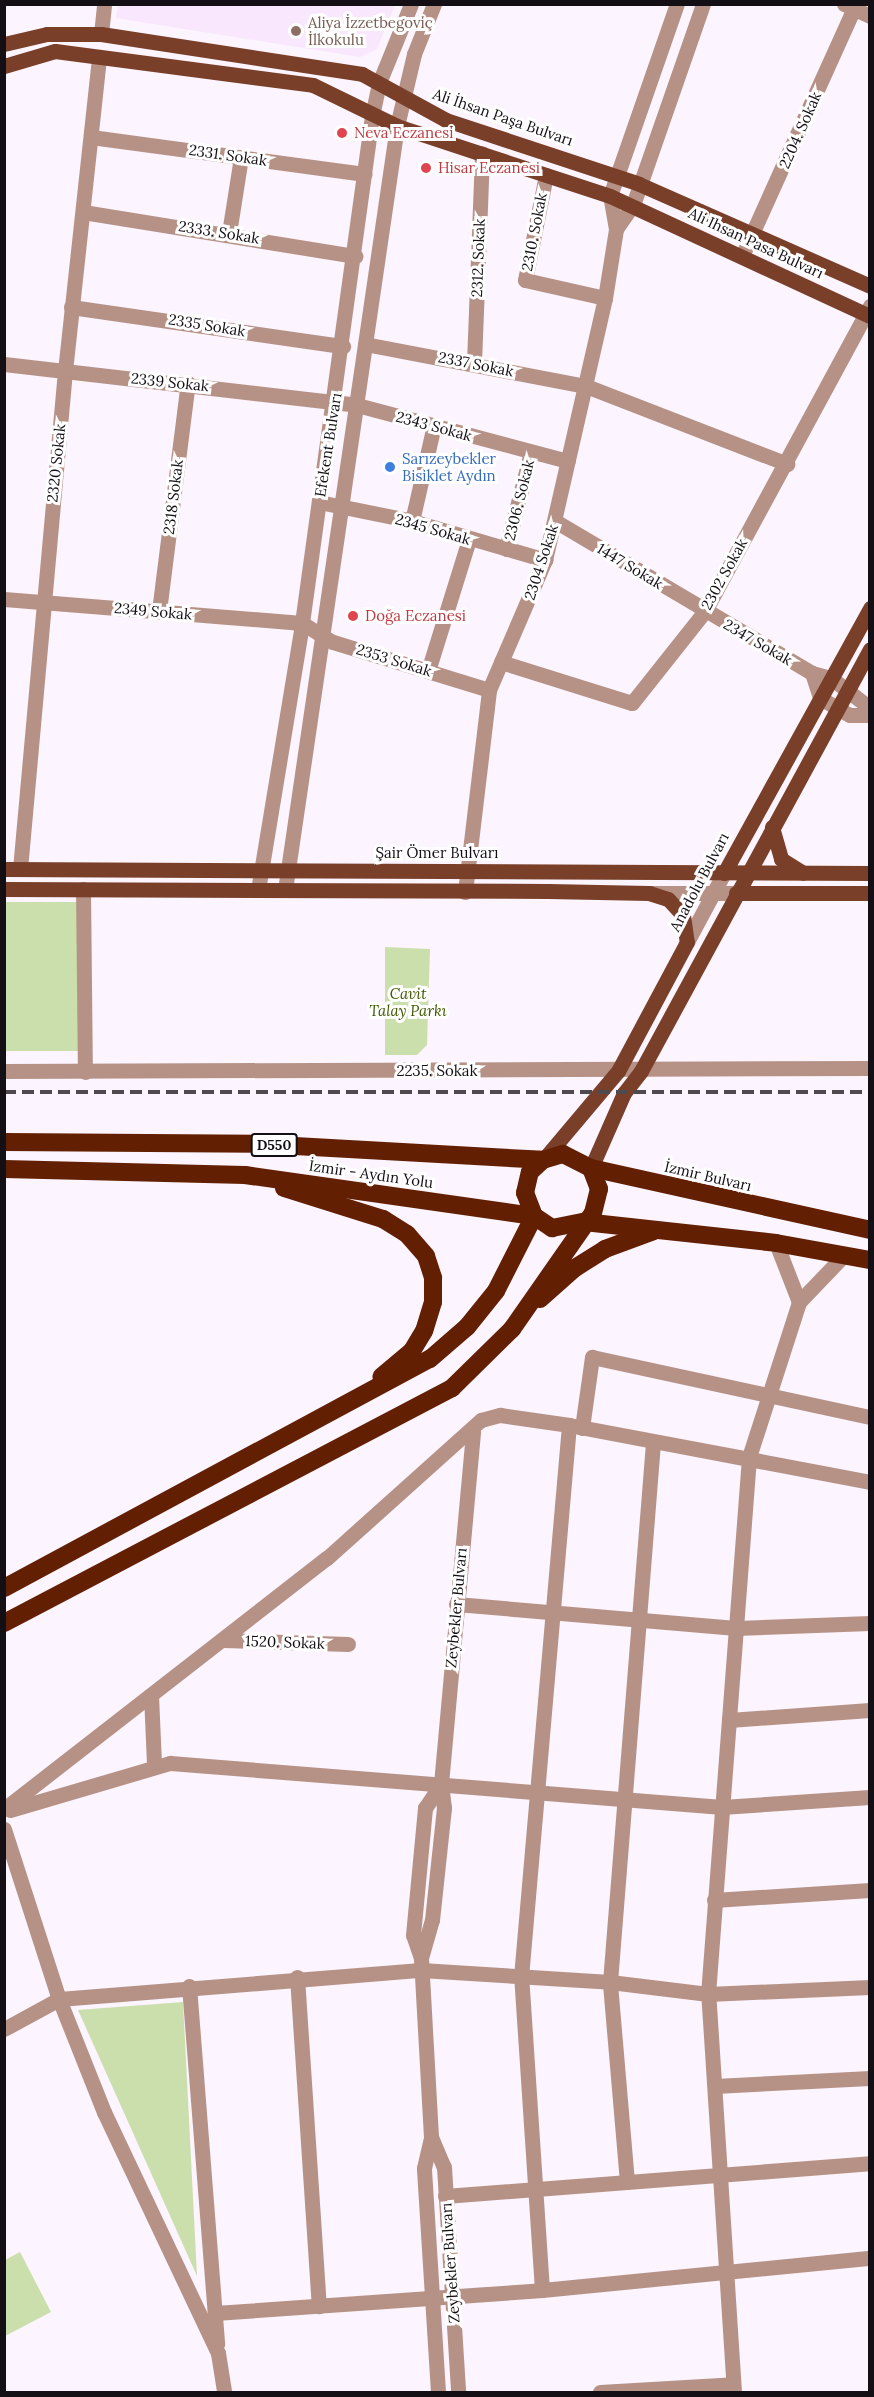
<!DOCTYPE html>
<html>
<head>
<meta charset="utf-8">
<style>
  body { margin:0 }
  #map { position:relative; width:874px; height:2397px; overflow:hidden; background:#fcf4fe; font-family:Lora,serif }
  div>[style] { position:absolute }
  .built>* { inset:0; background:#f9e7fe }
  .green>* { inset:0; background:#cbdfad; transform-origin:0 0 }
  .minor>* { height:15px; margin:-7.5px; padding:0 7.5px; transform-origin:7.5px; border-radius:7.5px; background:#b69286 }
  .major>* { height:15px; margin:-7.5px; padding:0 7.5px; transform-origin:7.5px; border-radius:7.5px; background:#7a3f29 }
  .highway>* { height:18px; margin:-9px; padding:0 9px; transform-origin:9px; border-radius:9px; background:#631f01 }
  .rail>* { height:4.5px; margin-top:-2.25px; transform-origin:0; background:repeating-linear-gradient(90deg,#4f4a50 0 12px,transparent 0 18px) }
  .dots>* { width:16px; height:16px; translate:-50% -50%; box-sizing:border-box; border:3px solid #fff; border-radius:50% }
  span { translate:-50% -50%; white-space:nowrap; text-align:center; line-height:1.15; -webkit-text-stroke:6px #fff; paint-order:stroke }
  .shield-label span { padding:2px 4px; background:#fff; border:2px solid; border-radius:4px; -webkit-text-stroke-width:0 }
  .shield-label { font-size:14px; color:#130f14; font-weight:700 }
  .education-label { font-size:15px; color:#785e54 }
  .left { translate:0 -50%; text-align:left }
  .street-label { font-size:15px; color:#130f14 }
  .health-label { font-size:15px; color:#be3a42 }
  .shop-label { font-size:15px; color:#366cbe }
  .park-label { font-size:15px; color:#415900; font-style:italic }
  .frame { position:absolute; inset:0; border:6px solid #130f14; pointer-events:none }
</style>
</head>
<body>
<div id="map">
  <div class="built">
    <div style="clip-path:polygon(118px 5px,118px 4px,395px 5px,377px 49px,360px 57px,116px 18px)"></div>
  </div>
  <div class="green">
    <div style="left:5px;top:902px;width:74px;height:149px"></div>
    <div style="clip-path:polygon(385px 947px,430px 949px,427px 1045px,417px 1055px,385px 1055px)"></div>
    <div style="clip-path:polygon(183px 2002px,197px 2276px,78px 2010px)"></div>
    <div style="clip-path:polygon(20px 2252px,51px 2312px,5px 2336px,5px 2260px)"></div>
  </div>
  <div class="minor">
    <div style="left:844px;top:4px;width:29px;rotate:25deg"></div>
    <div style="left:101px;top:34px;width:30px;rotate:-84deg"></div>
    <div style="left:91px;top:137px;width:276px;rotate:7.7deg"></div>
    <div style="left:546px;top:175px;width:107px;rotate:101.3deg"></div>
    <div style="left:525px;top:280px;width:82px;rotate:12.7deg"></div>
    <div style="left:83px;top:212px;width:276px;rotate:9.2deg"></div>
    <div style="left:616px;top:229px;width:29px;rotate:-55deg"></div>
    <div style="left:633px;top:205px;width:213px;rotate:-70.8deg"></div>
    <div style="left:229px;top:233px;width:77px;rotate:-81deg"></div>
    <div style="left:742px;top:256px;width:277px;rotate:-65.7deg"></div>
    <div style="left:71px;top:307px;width:275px;rotate:8.2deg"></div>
    <div style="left:365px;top:344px;width:225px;rotate:10.8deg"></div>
    <div style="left:586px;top:386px;width:216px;rotate:21.2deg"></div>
    <div style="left:474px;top:363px;width:210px;rotate:-87.8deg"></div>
    <div style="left:4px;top:364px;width:355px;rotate:6.6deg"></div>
    <div style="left:357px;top:405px;width:218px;rotate:14.9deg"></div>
    <div style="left:319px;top:502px;width:95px;rotate:11.5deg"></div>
    <div style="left:412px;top:521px;width:139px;rotate:16.3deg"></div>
    <div style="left:412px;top:521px;width:98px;rotate:-77.1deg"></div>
    <div style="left:555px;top:521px;width:299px;rotate:30.6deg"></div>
    <div style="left:812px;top:673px;width:20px;rotate:15deg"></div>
    <div style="left:831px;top:678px;width:49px;rotate:37.6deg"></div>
    <div style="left:506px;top:549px;width:100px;rotate:-75.5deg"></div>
    <div style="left:4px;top:599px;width:299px;rotate:4.6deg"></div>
    <div style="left:302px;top:623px;width:36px;rotate:32deg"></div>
    <div style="left:333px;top:642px;width:163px;rotate:17.1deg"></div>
    <div style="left:159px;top:611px;width:230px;rotate:-82.8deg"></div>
    <div style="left:501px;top:662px;width:137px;rotate:17.4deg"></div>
    <div style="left:632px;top:703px;width:117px;rotate:-51.6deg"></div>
    <div style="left:705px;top:611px;width:347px;rotate:-61.6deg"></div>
    <div style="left:428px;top:671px;width:138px;rotate:-72.7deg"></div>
    <div style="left:812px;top:673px;width:26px;rotate:72deg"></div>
    <div style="left:820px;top:698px;width:34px;rotate:30deg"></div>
    <div style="left:850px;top:715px;width:20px"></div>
    <div style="left:20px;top:869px;width:500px;rotate:-84.84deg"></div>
    <div style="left:65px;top:371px;width:316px;rotate:-83.8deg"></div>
    <div style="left:83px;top:889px;width:183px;rotate:89.4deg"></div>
    <div style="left:258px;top:890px;width:271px;rotate:-80.6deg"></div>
    <div style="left:302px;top:623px;width:512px;rotate:-82.14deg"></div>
    <div style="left:372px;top:116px;width:34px;rotate:-78deg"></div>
    <div style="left:379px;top:83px;width:85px;rotate:-67.9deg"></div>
    <div style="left:285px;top:890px;width:772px;rotate:-81.66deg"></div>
    <div style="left:397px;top:126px;width:74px;rotate:-76.7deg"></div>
    <div style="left:414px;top:54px;width:54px;rotate:-68.2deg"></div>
    <div style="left:465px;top:892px;width:203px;rotate:-83.2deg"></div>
    <div style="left:489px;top:690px;width:142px;rotate:-66.7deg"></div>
    <div style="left:545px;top:560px;width:269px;rotate:-77.1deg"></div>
    <div style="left:605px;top:298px;width:70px;rotate:-80.9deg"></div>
    <div style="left:616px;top:229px;width:34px;rotate:-100deg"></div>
    <div style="left:610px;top:196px;width:203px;rotate:-70.8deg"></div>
    <div style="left:652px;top:893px;width:84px"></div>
    <div style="left:687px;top:942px;width:78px;rotate:-61.8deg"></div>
    <div style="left:4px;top:1071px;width:866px;rotate:-0.2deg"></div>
    <div style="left:776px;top:1243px;width:63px;rotate:68.7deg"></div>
    <div style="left:582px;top:1428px;width:72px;rotate:-82deg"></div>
    <div style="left:592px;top:1357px;width:284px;rotate:12.2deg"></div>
    <div style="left:456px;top:1604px;width:281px;rotate:4.9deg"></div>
    <div style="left:736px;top:1628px;width:134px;rotate:-2.1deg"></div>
    <div style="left:223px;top:1640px;width:125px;rotate:1.8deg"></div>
    <div style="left:151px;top:1695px;width:70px;rotate:87.5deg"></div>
    <div style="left:729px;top:1720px;width:141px;rotate:-4.1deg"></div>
    <div style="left:4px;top:1809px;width:409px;rotate:-37.9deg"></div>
    <div style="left:327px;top:1558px;width:207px;rotate:-41.9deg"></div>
    <div style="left:481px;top:1420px;width:20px;rotate:-15deg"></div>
    <div style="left:500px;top:1415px;width:70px;rotate:8.2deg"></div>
    <div style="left:569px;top:1425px;width:306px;rotate:10.7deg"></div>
    <div style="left:10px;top:1810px;width:167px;rotate:-16.4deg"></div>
    <div style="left:170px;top:1763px;width:554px;rotate:4.56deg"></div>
    <div style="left:722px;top:1807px;width:148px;rotate:-3.9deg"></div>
    <div style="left:4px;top:1829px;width:179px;rotate:72.1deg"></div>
    <div style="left:59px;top:1999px;width:122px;rotate:68.3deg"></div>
    <div style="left:104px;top:2112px;width:267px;rotate:64.7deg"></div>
    <div style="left:218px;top:2353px;width:39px;rotate:81deg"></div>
    <div style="left:714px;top:1900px;width:156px;rotate:-3.7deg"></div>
    <div style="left:421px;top:1958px;width:40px;rotate:-74deg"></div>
    <div style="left:432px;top:1920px;width:113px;rotate:-83.9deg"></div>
    <div style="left:444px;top:1808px;width:24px;rotate:-97deg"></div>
    <div style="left:441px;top:1784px;width:354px;rotate:-84.8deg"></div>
    <div style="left:297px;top:1977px;width:330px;rotate:86.2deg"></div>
    <div style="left:189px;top:1986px;width:359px;rotate:85.5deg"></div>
    <div style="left:4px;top:2029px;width:63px;rotate:-28.6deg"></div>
    <div style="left:59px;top:1999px;width:363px;rotate:-4.6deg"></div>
    <div style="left:421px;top:1970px;width:189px;rotate:3.6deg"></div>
    <div style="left:610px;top:1982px;width:99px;rotate:7deg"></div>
    <div style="left:708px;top:1994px;width:162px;rotate:-2.5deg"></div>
    <div style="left:715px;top:2086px;width:155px;rotate:-3deg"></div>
    <div style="left:431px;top:2137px;width:33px;rotate:67deg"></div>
    <div style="left:444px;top:2167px;width:225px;rotate:86.4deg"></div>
    <div style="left:627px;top:2182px;width:201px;rotate:-94.9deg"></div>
    <div style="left:610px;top:1982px;width:541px;rotate:-85.44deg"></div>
    <div style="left:445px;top:2196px;width:426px;rotate:-4.4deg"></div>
    <div style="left:542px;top:2290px;width:314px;rotate:-93.8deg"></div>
    <div style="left:521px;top:1977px;width:554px;rotate:-85.03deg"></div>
    <div style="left:215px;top:2313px;width:328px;rotate:-4deg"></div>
    <div style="left:542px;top:2290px;width:330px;rotate:-5.6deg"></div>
    <div style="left:438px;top:2392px;width:224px;rotate:-93.6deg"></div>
    <div style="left:424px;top:2168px;width:32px;rotate:-77deg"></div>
    <div style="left:431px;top:2137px;width:179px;rotate:-93.2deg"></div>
    <div style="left:421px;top:1958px;width:24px;rotate:-109deg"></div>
    <div style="left:413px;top:1935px;width:128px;rotate:-84.6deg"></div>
    <div style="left:425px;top:1808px;width:29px;rotate:-56deg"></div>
    <div style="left:600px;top:2392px;width:133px;rotate:-3.4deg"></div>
    <div style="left:734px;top:2392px;width:399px;rotate:-93.7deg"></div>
    <div style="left:708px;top:1994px;width:539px;rotate:-85.63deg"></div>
    <div style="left:749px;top:1457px;width:163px;rotate:-72.1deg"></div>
    <div style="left:799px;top:1302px;width:66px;rotate:-46.2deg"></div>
  </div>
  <div class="major">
    <div style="left:4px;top:44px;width:44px;rotate:-13.1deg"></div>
    <div style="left:47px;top:34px;width:54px"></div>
    <div style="left:101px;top:34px;width:264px;rotate:8.7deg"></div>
    <div style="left:362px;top:74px;width:96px;rotate:28.7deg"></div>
    <div style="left:446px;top:120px;width:203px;rotate:18.3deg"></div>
    <div style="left:639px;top:184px;width:253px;rotate:23.8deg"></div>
    <div style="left:4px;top:66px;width:53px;rotate:-16.4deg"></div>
    <div style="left:55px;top:51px;width:260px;rotate:7.5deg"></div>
    <div style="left:313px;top:85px;width:93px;rotate:26deg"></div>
    <div style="left:397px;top:126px;width:224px;rotate:18.2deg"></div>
    <div style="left:610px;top:196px;width:286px;rotate:24.8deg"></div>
    <div style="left:772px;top:827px;width:33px;rotate:74deg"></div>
    <div style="left:781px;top:859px;width:26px;rotate:32deg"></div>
    <div style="left:4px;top:869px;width:866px;rotate:0.26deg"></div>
    <div style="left:724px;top:873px;width:303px;rotate:-61.1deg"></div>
    <div style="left:4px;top:889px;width:544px;rotate:0.21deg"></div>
    <div style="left:548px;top:891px;width:101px;rotate:1.1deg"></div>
    <div style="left:649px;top:893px;width:20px;rotate:18deg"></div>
    <div style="left:668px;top:899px;width:22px;rotate:47deg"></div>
    <div style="left:683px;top:915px;width:27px;rotate:82deg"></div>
    <div style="left:687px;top:942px;width:146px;rotate:118.1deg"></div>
    <div style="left:618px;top:1071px;width:116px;rotate:130.1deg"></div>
    <div style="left:736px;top:893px;width:134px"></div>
    <div style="left:591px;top:1168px;width:82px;rotate:-66.3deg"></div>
    <div style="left:624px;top:1093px;width:28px;rotate:-52deg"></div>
    <div style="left:641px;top:1071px;width:480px;rotate:-61.5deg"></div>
  </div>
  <div class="highway">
    <div style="left:4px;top:1142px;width:255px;rotate:0.4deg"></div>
    <div style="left:259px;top:1144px;width:284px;rotate:3.2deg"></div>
    <div style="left:4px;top:1169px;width:241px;rotate:1.4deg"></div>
    <div style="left:245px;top:1175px;width:292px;rotate:8.1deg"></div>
    <div style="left:534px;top:1216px;width:22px;rotate:34deg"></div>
    <div style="left:552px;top:1228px;width:33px;rotate:-11deg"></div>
    <div style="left:284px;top:1188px;width:104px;rotate:17.4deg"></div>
    <div style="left:383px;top:1219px;width:28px;rotate:32deg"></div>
    <div style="left:407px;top:1234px;width:29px;rotate:49deg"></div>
    <div style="left:426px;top:1256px;width:23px;rotate:72deg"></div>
    <div style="left:433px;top:1278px;width:24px;rotate:90deg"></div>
    <div style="left:433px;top:1302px;width:30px;rotate:107deg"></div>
    <div style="left:424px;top:1331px;width:23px;rotate:121deg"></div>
    <div style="left:412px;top:1351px;width:40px;rotate:140deg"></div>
    <div style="left:534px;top:1216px;width:25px;rotate:-111deg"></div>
    <div style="left:525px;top:1193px;width:22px;rotate:-77deg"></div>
    <div style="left:530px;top:1172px;width:18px;rotate:-43deg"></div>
    <div style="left:543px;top:1160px;width:21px;rotate:-17deg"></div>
    <div style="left:563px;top:1154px;width:31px;rotate:27deg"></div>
    <div style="left:591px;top:1168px;width:286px;rotate:12.5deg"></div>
    <div style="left:584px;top:1222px;width:193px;rotate:6.2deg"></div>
    <div style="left:776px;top:1243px;width:96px;rotate:10.3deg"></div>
    <div style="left:540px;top:1299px;width:47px;rotate:-41.5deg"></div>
    <div style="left:575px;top:1268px;width:36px;rotate:-32deg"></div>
    <div style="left:605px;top:1249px;width:52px;rotate:-20.2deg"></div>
    <div style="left:4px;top:1588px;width:484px;rotate:-28.3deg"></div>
    <div style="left:430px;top:1359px;width:49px;rotate:-40.9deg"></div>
    <div style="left:467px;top:1327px;width:46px;rotate:-51.1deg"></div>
    <div style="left:496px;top:1291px;width:84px;rotate:-63.1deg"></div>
    <div style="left:4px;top:1623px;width:506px;rotate:-27.68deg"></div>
    <div style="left:452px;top:1388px;width:84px;rotate:-44.5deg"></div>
    <div style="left:512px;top:1329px;width:141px;rotate:-55.1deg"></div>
    <div style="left:593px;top:1213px;width:25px;rotate:-76deg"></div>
    <div style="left:599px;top:1189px;width:22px;rotate:-111deg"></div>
  </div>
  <div class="rail">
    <div style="left:4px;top:1092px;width:866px"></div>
  </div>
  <div class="dots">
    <div style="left:296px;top:31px;background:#8d6e63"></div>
    <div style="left:342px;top:133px;background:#e0444e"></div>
    <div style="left:426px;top:168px;background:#e0444e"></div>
    <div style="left:390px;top:467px;background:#3f7fe0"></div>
    <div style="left:353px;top:616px;background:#e0444e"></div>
  </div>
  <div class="shield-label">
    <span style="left:274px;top:1145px">D550</span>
  </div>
  <div class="education-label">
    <span class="left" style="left:308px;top:31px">Aliya İzzetbegoviç<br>İlkokulu</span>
  </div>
  <div class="street-label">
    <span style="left:503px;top:117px;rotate:19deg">Ali İhsan Paşa Bulvarı</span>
    <span style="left:800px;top:130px;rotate:-66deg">2204. Sokak</span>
    <span style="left:228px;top:155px;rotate:8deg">2331. Sokak</span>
    <span style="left:219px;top:232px;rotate:9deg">2333. Sokak</span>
    <span style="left:534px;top:232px;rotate:-79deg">2310. Sokak</span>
    <span style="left:756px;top:243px;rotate:25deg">Ali Ihsan Pasa Bulvarı</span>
    <span style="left:478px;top:258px;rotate:-88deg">2312. Sokak</span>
    <span style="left:207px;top:325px;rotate:9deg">2335 Sokak</span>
    <span style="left:476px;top:364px;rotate:11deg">2337 Sokak</span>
    <span style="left:170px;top:382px;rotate:6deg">2339 Sokak</span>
    <span style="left:434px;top:426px;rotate:15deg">2343 Sokak</span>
    <span style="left:328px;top:445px;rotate:-81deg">Efekent Bulvarı</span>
    <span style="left:56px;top:463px;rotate:-84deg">2320 Sokak</span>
    <span style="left:173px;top:497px;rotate:-83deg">2318 Sokak</span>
    <span style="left:519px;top:500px;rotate:-76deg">2306. Sokak</span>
    <span style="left:433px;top:529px;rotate:16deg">2345 Sokak</span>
    <span style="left:541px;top:562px;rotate:-72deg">2304 Sokak</span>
    <span style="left:630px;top:566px;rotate:31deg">1447 Sokak</span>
    <span style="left:724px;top:574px;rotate:-61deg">2302 Sokak</span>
    <span style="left:153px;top:611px;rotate:5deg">2349 Sokak</span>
    <span style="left:758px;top:642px;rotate:30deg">2347 Sokak</span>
    <span style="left:394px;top:660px;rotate:17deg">2353 Sokak</span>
    <span style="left:437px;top:853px">Şair Ömer Bulvarı</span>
    <span style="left:699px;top:882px;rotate:-62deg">Anadolu Bulvarı</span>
    <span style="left:437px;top:1071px">2235. Sokak</span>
    <span style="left:371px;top:1174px;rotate:8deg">İzmir - Aydın Yolu</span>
    <span style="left:708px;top:1176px;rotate:13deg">İzmir Bulvarı</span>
    <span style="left:456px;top:1608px;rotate:-85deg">Zeybekler Bulvarı</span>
    <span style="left:285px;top:1642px;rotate:2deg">1520. Sokak</span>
    <span style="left:450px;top:2263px;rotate:-94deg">Zeybekler Bulvarı</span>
  </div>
  <div class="health-label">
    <span class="left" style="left:354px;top:133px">Neva Eczanesi</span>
    <span class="left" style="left:438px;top:168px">Hisar Eczanesi</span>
    <span class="left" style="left:365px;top:616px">Doğa Eczanesi</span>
  </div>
  <div class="shop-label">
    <span class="left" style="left:402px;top:467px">Sarızeybekler<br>Bisiklet Aydın</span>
  </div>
  <div class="park-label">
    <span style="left:408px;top:1002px">Cavit<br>Talay Parkı</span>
  </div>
  <div class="frame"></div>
</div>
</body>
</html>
